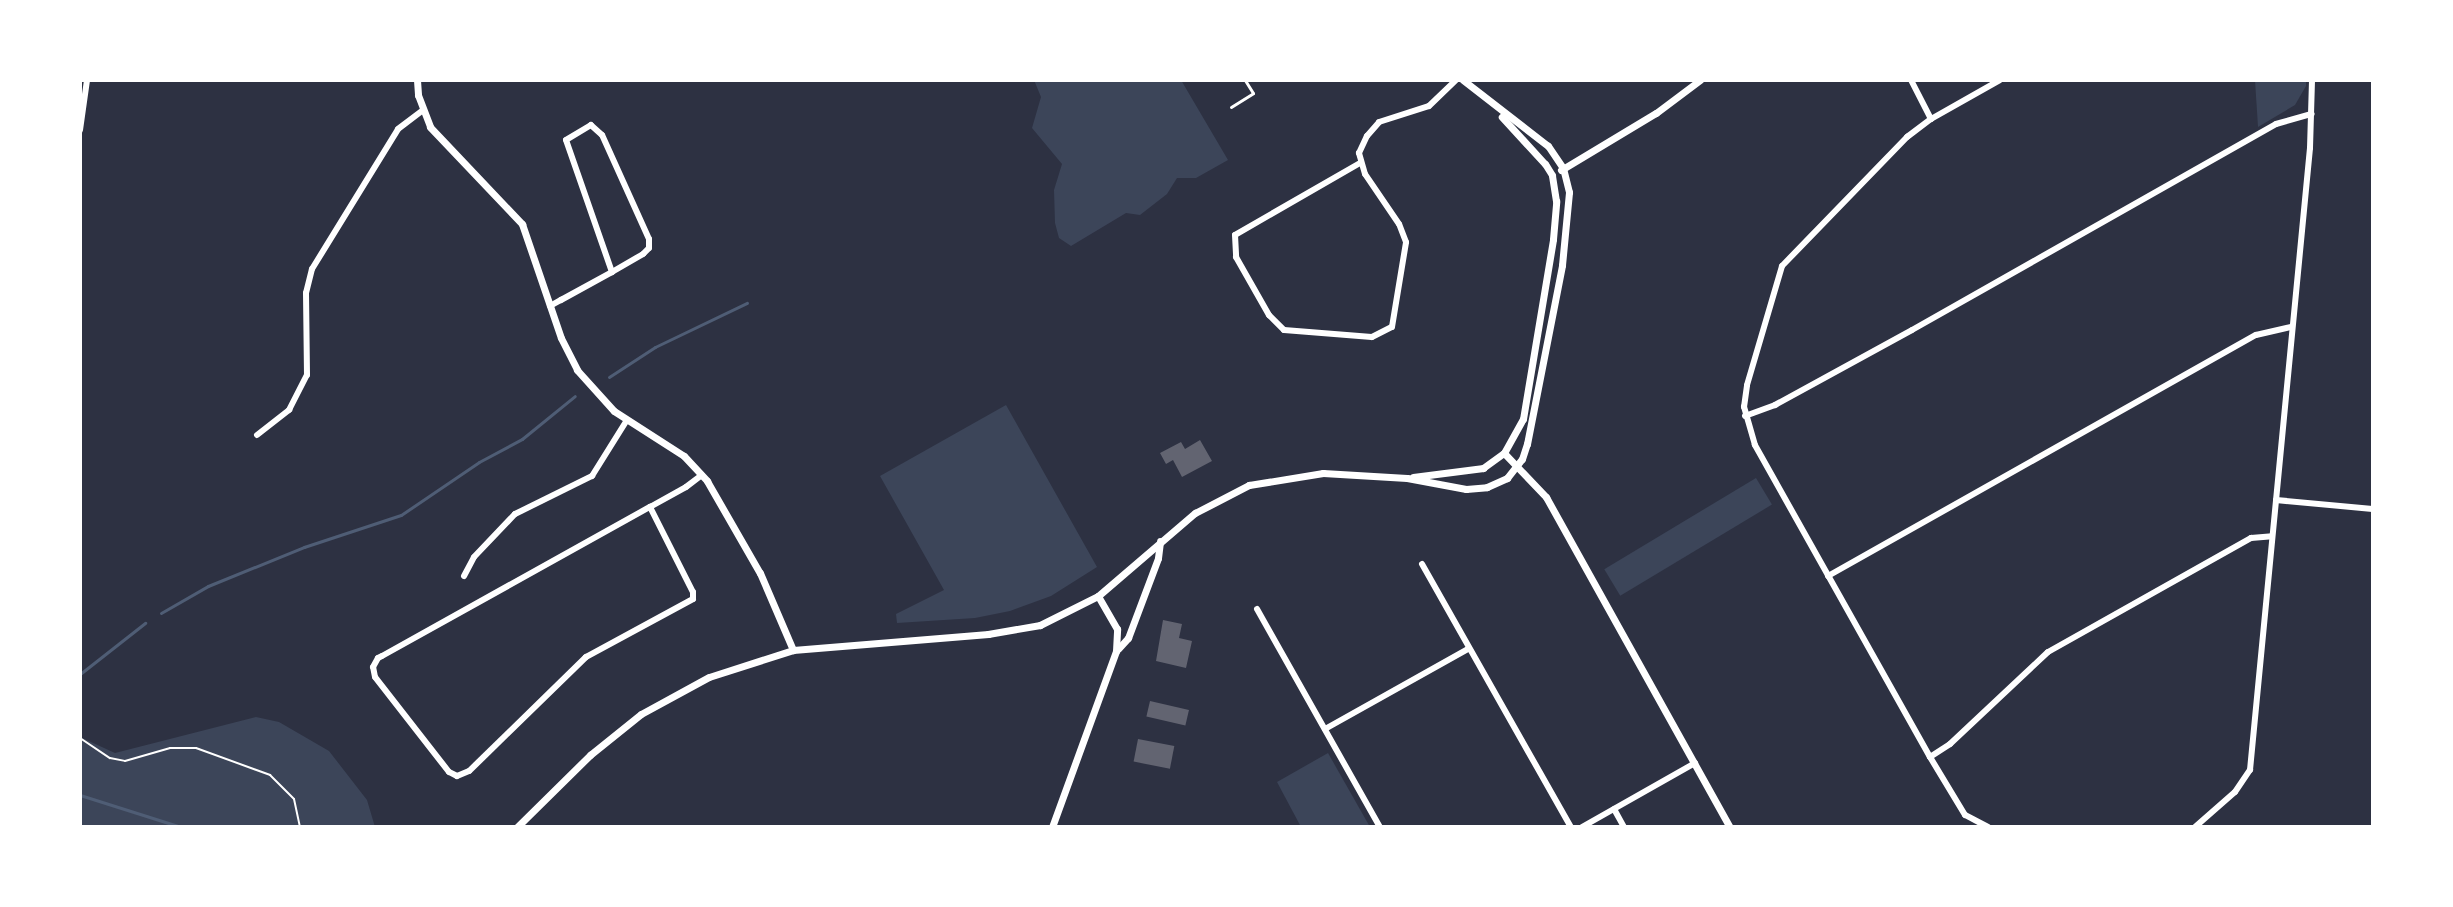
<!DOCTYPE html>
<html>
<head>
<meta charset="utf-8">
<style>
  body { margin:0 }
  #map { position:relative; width:2453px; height:907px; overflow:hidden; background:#2d3142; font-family:"Space Grotesk",sans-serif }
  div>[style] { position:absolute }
  .green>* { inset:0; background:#3c4559; transform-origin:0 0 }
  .stream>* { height:3px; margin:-1.5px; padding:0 1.5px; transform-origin:1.5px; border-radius:1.5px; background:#4f5d75 }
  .building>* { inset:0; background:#626471; transform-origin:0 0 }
  .path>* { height:2px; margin:-1px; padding:0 1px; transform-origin:1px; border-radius:1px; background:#fff }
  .service>* { height:3px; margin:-1.5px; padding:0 1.5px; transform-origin:1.5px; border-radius:1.5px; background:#fff }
  .minor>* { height:6px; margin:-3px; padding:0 3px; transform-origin:3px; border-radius:3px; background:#fff }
  .tertiary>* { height:7px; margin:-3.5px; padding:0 3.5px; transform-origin:3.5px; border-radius:3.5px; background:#fff }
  span { translate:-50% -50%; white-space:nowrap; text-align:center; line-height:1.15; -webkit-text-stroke:8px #fff; paint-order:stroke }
  .frame { position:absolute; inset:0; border:82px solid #fff; pointer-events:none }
</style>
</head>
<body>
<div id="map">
  <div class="green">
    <div style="clip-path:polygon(1034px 80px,1181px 80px,1228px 160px,1196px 178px,1177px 178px,1167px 194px,1140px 215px,1126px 213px,1071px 246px,1059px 238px,1055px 223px,1054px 190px,1062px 164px,1032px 128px,1041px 97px)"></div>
    <div style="clip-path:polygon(2255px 80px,2306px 80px,2306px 86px,2295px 105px,2258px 127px)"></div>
    <div style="clip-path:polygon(1006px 405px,1097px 567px,1051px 596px,1010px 611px,975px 618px,897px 623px,896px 614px,944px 590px,880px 476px)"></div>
    <div style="left:1756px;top:478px;width:31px;height:177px;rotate:59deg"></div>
    <div style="clip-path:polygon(256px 717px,279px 722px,329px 751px,367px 800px,375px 827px,80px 827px,80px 737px,115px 753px)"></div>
    <div style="clip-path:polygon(1328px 753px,1370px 827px,1301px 827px,1277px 782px)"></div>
  </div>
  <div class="stream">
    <div style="left:609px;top:377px;width:55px;rotate:-33.1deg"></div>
    <div style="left:655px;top:347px;width:102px;rotate:-25.6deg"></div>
    <div style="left:161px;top:613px;width:54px;rotate:-29.9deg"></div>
    <div style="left:208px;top:586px;width:104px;rotate:-22.1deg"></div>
    <div style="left:304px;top:547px;width:102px;rotate:-18.3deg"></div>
    <div style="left:401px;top:515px;width:94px;rotate:-34.2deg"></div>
    <div style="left:479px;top:462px;width:49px;rotate:-28.1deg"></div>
    <div style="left:522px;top:439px;width:68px;rotate:-39.1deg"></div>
    <div style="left:80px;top:674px;width:83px;rotate:-38.1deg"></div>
    <div style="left:80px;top:795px;width:106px;rotate:17.6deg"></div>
  </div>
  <div class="building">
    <div style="clip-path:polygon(1200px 440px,1212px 461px,1182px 477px,1173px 460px,1166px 464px,1160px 453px,1181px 442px,1185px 449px)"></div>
    <div style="clip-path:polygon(1163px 620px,1182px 624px,1179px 638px,1192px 641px,1186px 668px,1156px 661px)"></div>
    <div style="left:1150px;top:701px;width:40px;height:16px;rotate:13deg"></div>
    <div style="left:1138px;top:739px;width:37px;height:23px;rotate:11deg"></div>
  </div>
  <div class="path">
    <div style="left:80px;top:738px;width:36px;rotate:34deg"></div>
    <div style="left:110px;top:758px;width:15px;rotate:11deg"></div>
    <div style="left:125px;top:761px;width:47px;rotate:-16.1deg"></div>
    <div style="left:170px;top:748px;width:26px"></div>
    <div style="left:196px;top:748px;width:79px;rotate:20deg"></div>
    <div style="left:270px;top:775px;width:34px;rotate:45deg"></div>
    <div style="left:294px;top:799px;width:29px;rotate:78deg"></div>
  </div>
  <div class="service">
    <div style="left:1231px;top:107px;width:26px;rotate:-32deg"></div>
    <div style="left:1253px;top:93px;width:15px;rotate:-122deg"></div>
  </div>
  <div class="minor">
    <div style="left:1911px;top:80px;width:44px;rotate:62.9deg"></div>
    <div style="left:80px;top:130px;width:50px;rotate:-82deg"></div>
    <div style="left:1360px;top:163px;width:144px;rotate:150.1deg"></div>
    <div style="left:1235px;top:235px;width:22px;rotate:87deg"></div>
    <div style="left:1236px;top:257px;width:67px;rotate:60.4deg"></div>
    <div style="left:1269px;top:315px;width:21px;rotate:45deg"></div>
    <div style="left:1284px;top:330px;width:88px;rotate:4.5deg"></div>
    <div style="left:1372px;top:337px;width:22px;rotate:-27deg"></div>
    <div style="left:1392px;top:327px;width:86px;rotate:-80.6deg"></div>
    <div style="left:1406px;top:242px;width:19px;rotate:-111deg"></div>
    <div style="left:1399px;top:224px;width:60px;rotate:-124.2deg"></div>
    <div style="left:1365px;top:174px;width:22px;rotate:-106deg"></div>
    <div style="left:1359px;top:153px;width:19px;rotate:-65deg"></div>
    <div style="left:1367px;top:136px;width:18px;rotate:-49deg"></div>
    <div style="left:1379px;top:122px;width:52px;rotate:-17.7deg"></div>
    <div style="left:1429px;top:106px;width:37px;rotate:-44deg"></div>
    <div style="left:550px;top:306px;width:13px;rotate:-29deg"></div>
    <div style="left:561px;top:300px;width:58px;rotate:-28.8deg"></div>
    <div style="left:612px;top:272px;width:36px;rotate:-30deg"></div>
    <div style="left:643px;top:254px;width:8px;rotate:-45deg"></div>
    <div style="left:649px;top:248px;width:9px;rotate:-90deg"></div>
    <div style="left:649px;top:239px;width:114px;rotate:-114.3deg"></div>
    <div style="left:602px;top:135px;width:15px;rotate:-138deg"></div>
    <div style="left:591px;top:125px;width:29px;rotate:149deg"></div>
    <div style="left:566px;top:140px;width:140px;rotate:70.8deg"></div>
    <div style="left:1745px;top:416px;width:32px;rotate:-20deg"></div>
    <div style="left:1775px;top:405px;width:156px;rotate:-28.7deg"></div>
    <div style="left:1912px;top:330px;width:418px;rotate:-29.5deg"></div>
    <div style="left:2276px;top:124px;width:37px;rotate:-16deg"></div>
    <div style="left:257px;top:435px;width:41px;rotate:-38deg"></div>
    <div style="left:289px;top:410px;width:39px;rotate:-63deg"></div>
    <div style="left:307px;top:375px;width:82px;rotate:-90.7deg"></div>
    <div style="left:306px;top:293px;width:25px;rotate:-76deg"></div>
    <div style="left:312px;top:269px;width:164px;rotate:-58.4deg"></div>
    <div style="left:398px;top:129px;width:30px;rotate:-37deg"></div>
    <div style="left:2276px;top:500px;width:97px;rotate:5.3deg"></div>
    <div style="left:650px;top:507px;width:95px;rotate:63.2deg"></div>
    <div style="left:693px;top:592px;width:7px;rotate:90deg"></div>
    <div style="left:693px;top:599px;width:122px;rotate:151.5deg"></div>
    <div style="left:586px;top:657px;width:163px;rotate:135.7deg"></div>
    <div style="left:469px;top:771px;width:13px;rotate:157deg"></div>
    <div style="left:457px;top:776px;width:9px;rotate:-153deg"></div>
    <div style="left:449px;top:772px;width:120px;rotate:-127.9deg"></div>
    <div style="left:375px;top:677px;width:10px;rotate:-101deg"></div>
    <div style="left:373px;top:667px;width:10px;rotate:-61deg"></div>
    <div style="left:378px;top:658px;width:4px;rotate:-27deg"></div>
    <div style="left:382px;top:656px;width:307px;rotate:-29.1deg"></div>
    <div style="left:650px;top:507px;width:41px;rotate:-29.1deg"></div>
    <div style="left:686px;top:487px;width:20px;rotate:-37deg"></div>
    <div style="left:1422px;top:564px;width:302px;rotate:60.5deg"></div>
    <div style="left:464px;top:576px;width:21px;rotate:-62deg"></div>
    <div style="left:474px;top:557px;width:59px;rotate:-46.4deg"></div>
    <div style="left:515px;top:514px;width:86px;rotate:-26.3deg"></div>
    <div style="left:592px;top:476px;width:66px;rotate:-58deg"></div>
    <div style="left:1828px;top:576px;width:491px;rotate:-29.4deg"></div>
    <div style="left:2256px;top:335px;width:37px;rotate:-13deg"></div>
    <div style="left:1257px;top:609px;width:250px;rotate:60.6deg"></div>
    <div style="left:1325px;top:729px;width:164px;rotate:-29.2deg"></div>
    <div style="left:1930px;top:757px;width:24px;rotate:-33deg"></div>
    <div style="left:1950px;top:744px;width:134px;rotate:-43.2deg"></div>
    <div style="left:2048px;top:652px;width:233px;rotate:-29.3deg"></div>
    <div style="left:2251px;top:538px;width:21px;rotate:-5deg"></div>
    <div style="left:1614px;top:809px;width:21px;rotate:61deg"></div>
    <div style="left:1582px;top:827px;width:130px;rotate:-29.5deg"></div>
    <div style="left:1988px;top:827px;width:26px;rotate:-152deg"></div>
    <div style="left:1965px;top:815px;width:68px;rotate:-121.1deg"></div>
    <div style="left:1930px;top:757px;width:358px;rotate:-119.3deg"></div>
    <div style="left:1755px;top:445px;width:40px;rotate:-106deg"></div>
    <div style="left:1744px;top:407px;width:22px;rotate:-82deg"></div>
    <div style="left:1747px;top:385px;width:124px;rotate:-73.6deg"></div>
    <div style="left:1782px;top:266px;width:180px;rotate:-45.9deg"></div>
    <div style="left:1907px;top:137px;width:30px;rotate:-37deg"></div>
    <div style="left:1931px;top:119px;width:79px;rotate:-29.5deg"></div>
    <div style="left:2195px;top:827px;width:53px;rotate:-41.2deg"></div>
    <div style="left:2235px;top:792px;width:27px;rotate:-56deg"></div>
    <div style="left:2250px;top:770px;width:625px;rotate:-84.49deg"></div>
    <div style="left:2310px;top:148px;width:68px;rotate:-88.3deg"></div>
  </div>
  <div class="tertiary">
    <div style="left:417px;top:80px;width:15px;rotate:86deg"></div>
    <div style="left:418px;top:95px;width:34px;rotate:69deg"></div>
    <div style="left:430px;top:127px;width:134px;rotate:46.5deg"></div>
    <div style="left:522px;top:224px;width:120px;rotate:71.1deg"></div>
    <div style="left:561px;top:338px;width:36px;rotate:63deg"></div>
    <div style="left:577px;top:370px;width:55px;rotate:47.9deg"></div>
    <div style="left:614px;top:411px;width:83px;rotate:32.7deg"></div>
    <div style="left:684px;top:456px;width:34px;rotate:47deg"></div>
    <div style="left:707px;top:481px;width:106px;rotate:60.1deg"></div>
    <div style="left:760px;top:573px;width:84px;rotate:66.8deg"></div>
    <div style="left:1561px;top:170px;width:111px;rotate:-31deg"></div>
    <div style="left:1656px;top:113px;width:55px;rotate:-36.9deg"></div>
    <div style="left:1504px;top:453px;width:61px;rotate:46.3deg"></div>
    <div style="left:1546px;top:497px;width:378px;rotate:60.9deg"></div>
    <div style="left:1413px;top:477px;width:71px;rotate:-7.3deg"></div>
    <div style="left:1483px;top:468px;width:26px;rotate:-36deg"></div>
    <div style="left:1504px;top:453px;width:39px;rotate:-61deg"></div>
    <div style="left:1523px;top:419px;width:182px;rotate:-80.5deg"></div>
    <div style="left:1553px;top:239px;width:38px;rotate:-85deg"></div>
    <div style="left:1556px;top:201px;width:26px;rotate:-99deg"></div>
    <div style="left:1552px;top:175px;width:13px;rotate:-122deg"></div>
    <div style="left:1545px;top:164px;width:64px;rotate:-132.5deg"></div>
    <div style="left:1118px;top:649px;width:15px;rotate:-48deg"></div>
    <div style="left:1128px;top:638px;width:85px;rotate:-69.4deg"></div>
    <div style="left:1158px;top:558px;width:17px;rotate:-83deg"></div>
    <div style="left:517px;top:827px;width:103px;rotate:-44.6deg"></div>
    <div style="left:590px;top:755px;width:65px;rotate:-38.8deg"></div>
    <div style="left:641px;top:714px;width:77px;rotate:-28.6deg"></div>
    <div style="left:709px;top:677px;width:88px;rotate:-17.8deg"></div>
    <div style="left:793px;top:650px;width:196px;rotate:-4.7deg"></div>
    <div style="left:988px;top:634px;width:53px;rotate:-9.8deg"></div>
    <div style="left:1040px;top:625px;width:65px;rotate:-26.6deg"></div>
    <div style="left:1098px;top:596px;width:128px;rotate:-40.6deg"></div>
    <div style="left:1195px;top:513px;width:61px;rotate:-27.4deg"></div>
    <div style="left:1249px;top:485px;width:75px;rotate:-9.2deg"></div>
    <div style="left:1323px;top:473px;width:84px;rotate:3.4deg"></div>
    <div style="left:1407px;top:478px;width:60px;rotate:10.6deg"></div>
    <div style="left:1466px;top:489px;width:21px;rotate:-5deg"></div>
    <div style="left:1487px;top:487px;width:22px;rotate:-24deg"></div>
    <div style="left:1507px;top:478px;width:24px;rotate:-52deg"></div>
    <div style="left:1522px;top:459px;width:16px;rotate:-72deg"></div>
    <div style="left:1527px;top:444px;width:182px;rotate:-78.9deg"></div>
    <div style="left:1562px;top:265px;width:73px;rotate:-84.5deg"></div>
    <div style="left:1569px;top:192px;width:25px;rotate:-104deg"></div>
    <div style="left:1563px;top:168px;width:27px;rotate:-124deg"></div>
    <div style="left:1548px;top:146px;width:108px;rotate:-142.2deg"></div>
    <div style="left:1052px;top:827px;width:187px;rotate:-70deg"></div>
    <div style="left:1116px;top:651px;width:22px;rotate:-87deg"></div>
    <div style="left:1117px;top:629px;width:38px;rotate:-120deg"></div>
  </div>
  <div class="frame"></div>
</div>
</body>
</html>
